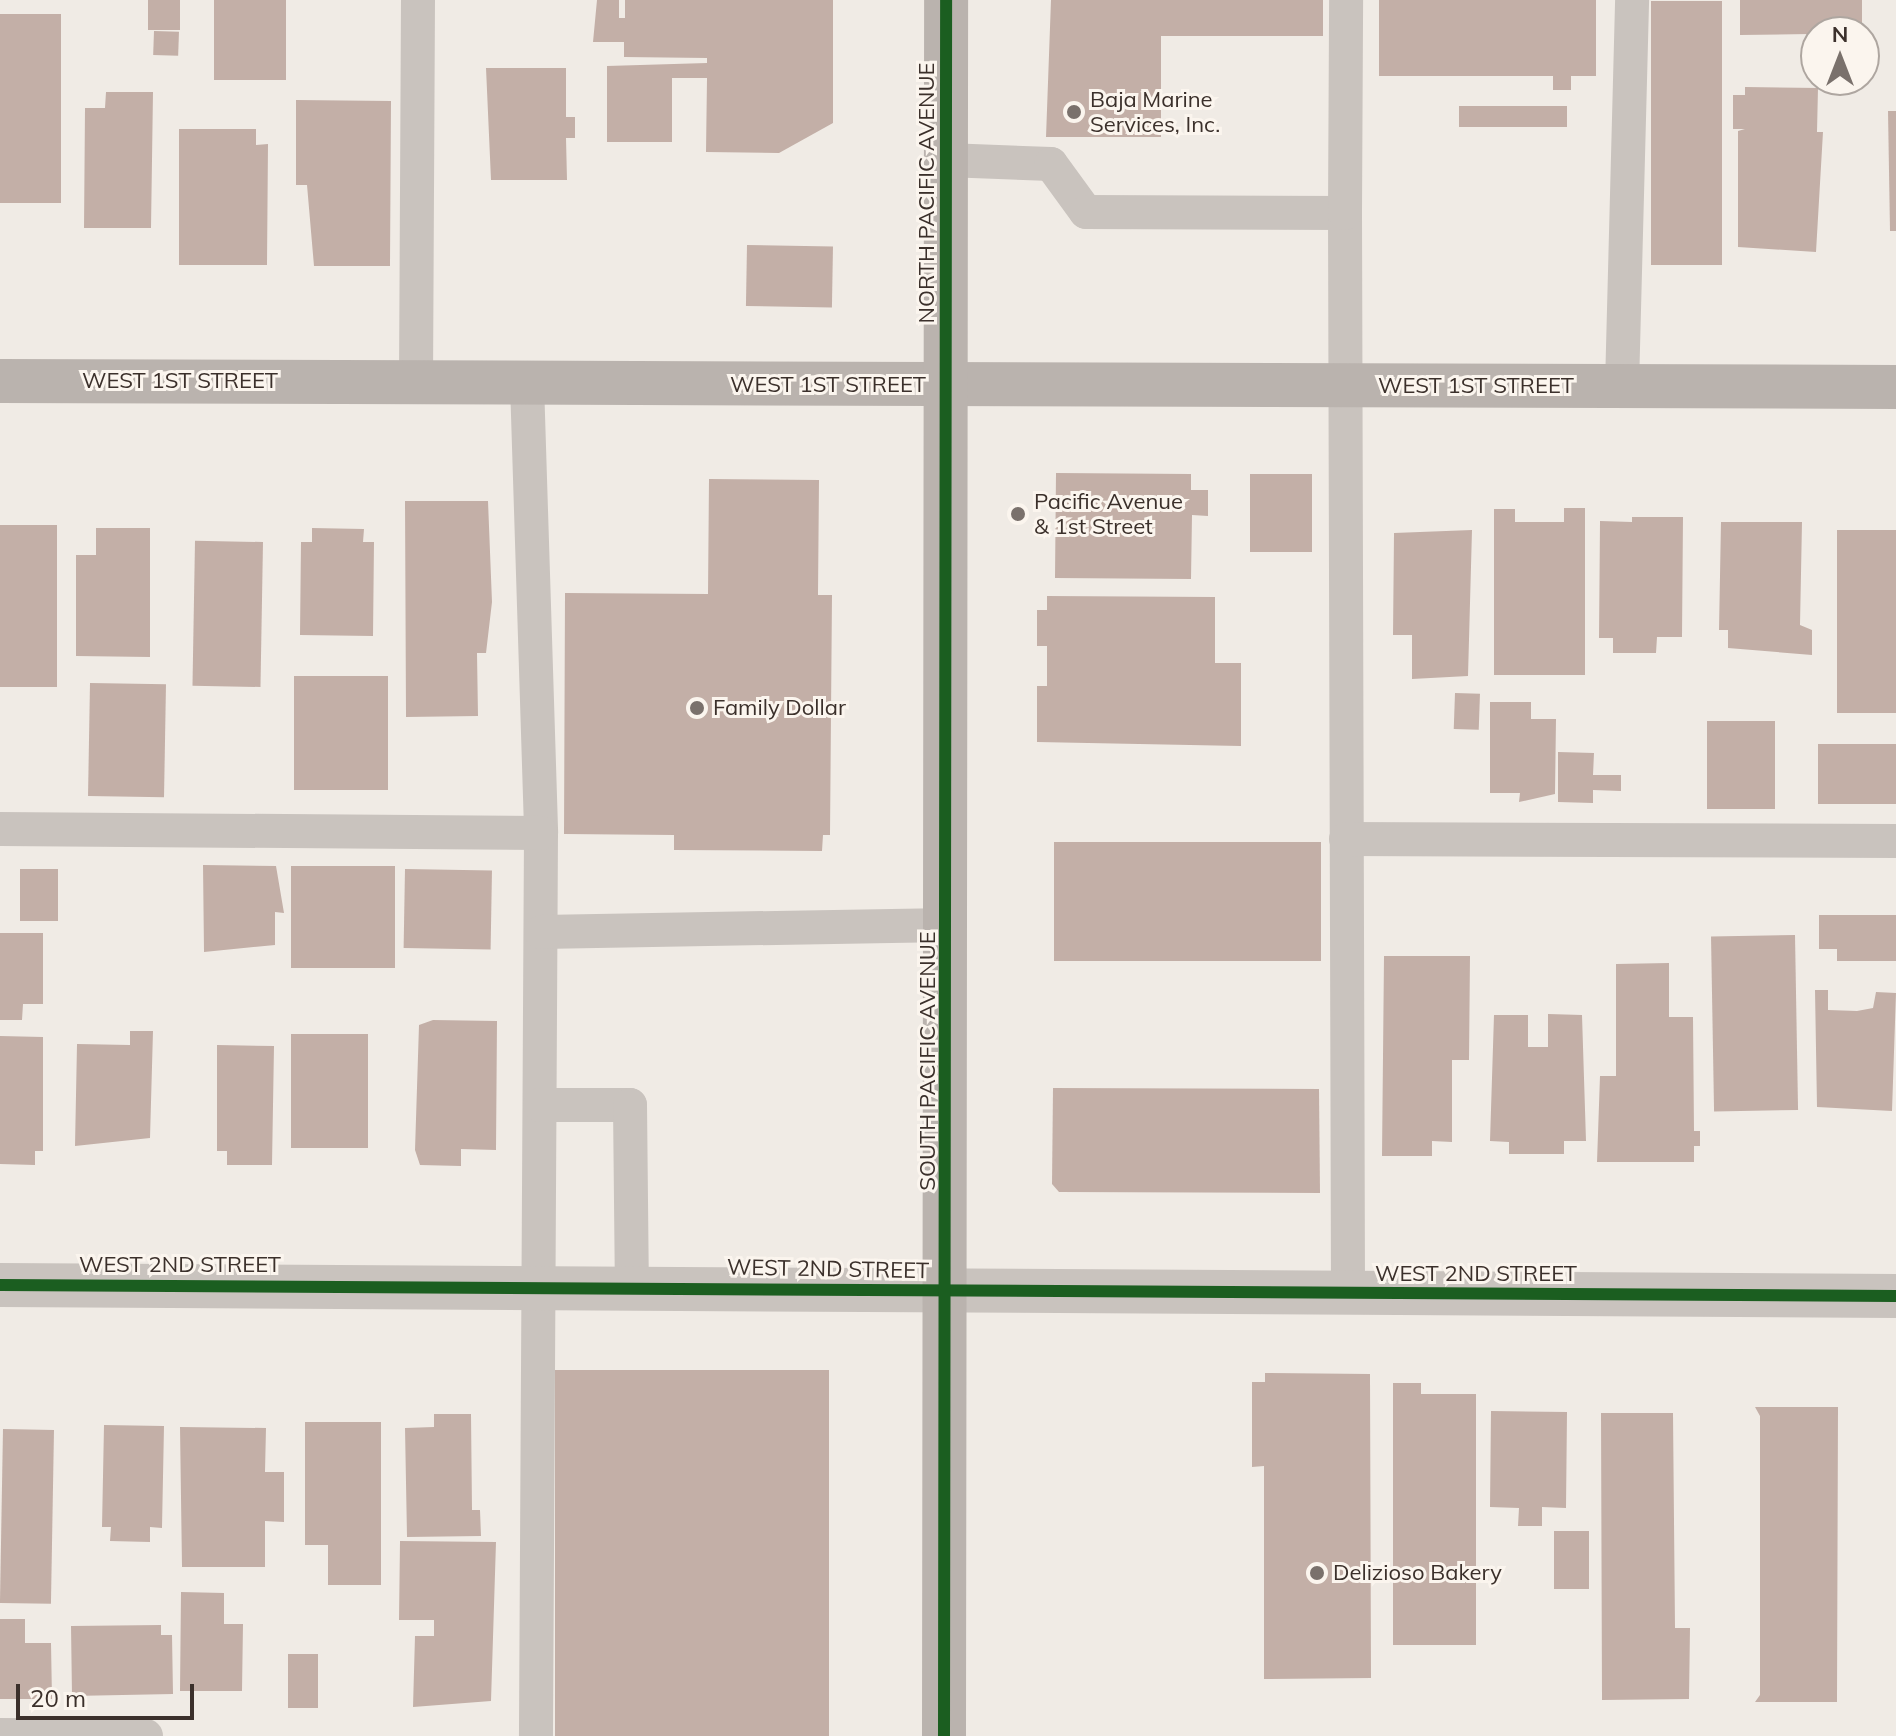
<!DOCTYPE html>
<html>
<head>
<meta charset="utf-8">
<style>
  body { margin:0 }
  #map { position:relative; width:1896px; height:1736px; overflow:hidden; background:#f0ebe5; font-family:Mulish,sans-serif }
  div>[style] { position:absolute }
  .building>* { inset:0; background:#c3afa7; transform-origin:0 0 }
  .lane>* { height:34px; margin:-17px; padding:0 17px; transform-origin:17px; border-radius:17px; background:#c9c3be }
  .street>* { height:44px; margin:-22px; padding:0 22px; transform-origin:22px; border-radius:22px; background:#c9c3be }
  .secondary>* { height:44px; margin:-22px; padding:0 22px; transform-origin:22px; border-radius:22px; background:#bab3ae }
  .cycleway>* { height:12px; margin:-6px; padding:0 6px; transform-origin:6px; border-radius:6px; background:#1b5e20 }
  .dots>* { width:22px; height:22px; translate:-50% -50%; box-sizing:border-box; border:4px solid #fbf5ee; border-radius:50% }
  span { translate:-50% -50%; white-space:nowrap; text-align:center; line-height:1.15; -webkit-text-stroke:6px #fbf5ee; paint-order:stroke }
  .poi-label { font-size:22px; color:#3b302b }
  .left { translate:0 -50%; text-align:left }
  .street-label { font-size:22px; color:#3b302b }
  .north { position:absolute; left:1800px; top:16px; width:80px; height:80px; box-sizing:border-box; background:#fbf5ee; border:2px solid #aea6a0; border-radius:50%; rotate:0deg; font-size:22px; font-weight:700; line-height:32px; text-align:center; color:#3b302b }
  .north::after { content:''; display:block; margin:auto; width:28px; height:36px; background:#7a716c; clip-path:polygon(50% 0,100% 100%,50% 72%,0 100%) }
  .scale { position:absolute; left:16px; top:1684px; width:178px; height:36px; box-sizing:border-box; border:4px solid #3b302b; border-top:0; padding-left:10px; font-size:24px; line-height:28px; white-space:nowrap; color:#3b302b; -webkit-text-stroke:6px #fbf5ee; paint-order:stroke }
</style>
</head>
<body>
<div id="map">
  <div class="building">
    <div style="left:148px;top:0;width:32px;height:30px"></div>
    <div style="left:214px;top:0;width:72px;height:80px"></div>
    <div style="clip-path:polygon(597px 0,619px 0,619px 18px,625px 18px,625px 0,833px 0,833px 123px,779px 153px,706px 152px,707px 78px,672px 78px,672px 142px,607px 142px,607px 66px,707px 63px,707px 58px,624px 57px,624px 42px,593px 42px)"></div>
    <div style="clip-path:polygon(1051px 0,1323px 0,1323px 36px,1161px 36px,1161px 137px,1046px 137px)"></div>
    <div style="clip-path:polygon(1379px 0,1596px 0,1596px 76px,1571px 76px,1571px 90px,1553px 90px,1553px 76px,1379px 76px)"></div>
    <div style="clip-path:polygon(1740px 0,1862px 0,1862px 32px,1816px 32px,1816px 43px,1810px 43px,1810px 34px,1740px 35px)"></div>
    <div style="left:1651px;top:1px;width:71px;height:264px"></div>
    <div style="left:61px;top:14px;width:189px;height:61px;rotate:90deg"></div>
    <div style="left:154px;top:31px;width:25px;height:24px;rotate:2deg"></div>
    <div style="clip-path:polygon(486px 68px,566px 68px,566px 117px,575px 117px,575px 138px,566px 138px,567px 180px,491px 180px)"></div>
    <div style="clip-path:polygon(1745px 87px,1818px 88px,1817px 132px,1823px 132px,1816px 252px,1738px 247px,1738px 131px,1745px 129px,1733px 129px,1733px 95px,1745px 95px)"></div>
    <div style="clip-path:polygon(106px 92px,153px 92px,151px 228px,84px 228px,85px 108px,105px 108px)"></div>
    <div style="clip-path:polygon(296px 100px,391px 101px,390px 266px,314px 266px,307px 185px,296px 185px)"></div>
    <div style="left:1567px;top:106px;width:21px;height:108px;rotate:90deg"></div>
    <div style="clip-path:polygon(1888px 111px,1896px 111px,1896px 231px,1890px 231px)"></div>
    <div style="clip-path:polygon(179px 129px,256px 129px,256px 145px,268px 144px,267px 265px,179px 265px)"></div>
    <div style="left:747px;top:245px;width:86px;height:61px;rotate:1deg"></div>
    <div style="clip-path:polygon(1056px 473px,1191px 474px,1191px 490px,1208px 490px,1208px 516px,1192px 515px,1191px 579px,1055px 578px)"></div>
    <div style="left:1250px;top:474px;width:62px;height:78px"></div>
    <div style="clip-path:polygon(709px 479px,819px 480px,818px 595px,832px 595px,830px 835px,823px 835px,822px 851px,674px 850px,674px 835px,564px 834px,565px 593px,708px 594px)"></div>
    <div style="clip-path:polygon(405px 501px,488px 501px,492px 602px,486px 653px,477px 653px,478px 716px,406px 717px)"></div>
    <div style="clip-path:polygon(1564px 508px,1585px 508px,1585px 675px,1494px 675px,1494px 509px,1515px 509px,1515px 522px,1564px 522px)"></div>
    <div style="clip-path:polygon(1632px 517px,1683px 517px,1682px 637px,1657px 637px,1656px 653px,1613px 653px,1613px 638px,1599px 638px,1600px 521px,1632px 522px)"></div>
    <div style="clip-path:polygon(1721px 522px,1802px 522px,1800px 625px,1812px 630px,1812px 655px,1728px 648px,1728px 630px,1719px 630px)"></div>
    <div style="left:0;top:525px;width:57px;height:162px"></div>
    <div style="clip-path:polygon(96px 528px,150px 528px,150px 657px,76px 656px,76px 555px,96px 555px)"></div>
    <div style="clip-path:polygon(312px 528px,364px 529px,363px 542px,374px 542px,373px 636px,300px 635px,301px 542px,312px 542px)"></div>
    <div style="clip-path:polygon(1472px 530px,1468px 676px,1412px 679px,1412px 635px,1393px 635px,1394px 533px)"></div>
    <div style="left:1837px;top:530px;width:59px;height:183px"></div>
    <div style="left:263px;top:542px;width:145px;height:68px;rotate:91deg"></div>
    <div style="clip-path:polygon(1047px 596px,1215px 597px,1215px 663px,1241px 663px,1241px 746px,1037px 742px,1037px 686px,1047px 686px,1047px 646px,1037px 646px,1037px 610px,1047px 610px)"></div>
    <div style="left:294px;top:676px;width:94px;height:114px"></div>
    <div style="left:90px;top:683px;width:76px;height:113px;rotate:1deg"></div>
    <div style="left:1455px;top:693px;width:25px;height:36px;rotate:2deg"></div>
    <div style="clip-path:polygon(1490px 702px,1531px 702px,1531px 719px,1556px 719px,1555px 794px,1519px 802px,1520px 793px,1490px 793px)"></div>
    <div style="left:1707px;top:721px;width:68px;height:88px"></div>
    <div style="left:1818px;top:744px;width:78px;height:60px"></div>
    <div style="clip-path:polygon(1558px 752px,1594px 753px,1593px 775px,1621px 775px,1621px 791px,1593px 790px,1593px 803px,1558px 802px)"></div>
    <div style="left:1054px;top:842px;width:267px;height:119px"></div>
    <div style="clip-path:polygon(203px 865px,276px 866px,284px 913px,275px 912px,275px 945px,204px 952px)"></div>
    <div style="left:291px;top:866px;width:104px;height:102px"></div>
    <div style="left:20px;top:869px;width:38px;height:52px"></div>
    <div style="left:405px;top:869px;width:87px;height:79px;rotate:1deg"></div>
    <div style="clip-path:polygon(1819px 915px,1896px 915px,1896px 961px,1837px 961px,1837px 949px,1819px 949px)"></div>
    <div style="clip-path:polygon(0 933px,43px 933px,43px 1004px,23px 1004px,22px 1020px,0 1020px)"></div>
    <div style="left:1795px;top:935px;width:175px;height:84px;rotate:89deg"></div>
    <div style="clip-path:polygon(1384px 956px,1470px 956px,1469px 1060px,1452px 1060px,1452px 1142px,1432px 1141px,1432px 1156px,1382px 1156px)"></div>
    <div style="clip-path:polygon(1669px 963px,1669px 1017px,1693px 1017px,1694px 1131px,1700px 1131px,1700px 1146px,1694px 1146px,1694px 1162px,1597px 1162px,1600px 1076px,1616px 1076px,1616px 964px)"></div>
    <div style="clip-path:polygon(1815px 990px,1828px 990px,1828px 1010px,1857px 1011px,1873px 1008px,1876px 992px,1896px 993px,1892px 1111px,1817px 1107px)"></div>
    <div style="clip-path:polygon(1548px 1014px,1582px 1015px,1586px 1141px,1564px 1141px,1564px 1154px,1509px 1154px,1509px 1142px,1490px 1141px,1494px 1015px,1528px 1015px,1528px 1047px,1548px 1047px)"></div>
    <div style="clip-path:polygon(433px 1020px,497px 1021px,496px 1150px,461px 1149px,461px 1166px,420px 1165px,415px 1150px,419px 1025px)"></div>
    <div style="clip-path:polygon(130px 1031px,153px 1031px,150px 1138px,75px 1146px,77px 1044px,130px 1045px)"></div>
    <div style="left:291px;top:1034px;width:77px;height:114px"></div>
    <div style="clip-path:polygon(0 1036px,43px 1037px,43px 1151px,35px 1151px,35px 1165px,0 1164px)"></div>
    <div style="clip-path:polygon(217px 1045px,274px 1046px,272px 1165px,227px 1165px,227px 1151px,217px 1151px)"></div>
    <div style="clip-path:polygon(1053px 1088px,1319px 1089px,1320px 1193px,1059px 1192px,1052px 1184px)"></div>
    <div style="left:555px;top:1370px;width:274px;height:366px"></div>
    <div style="clip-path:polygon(1265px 1373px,1370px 1374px,1371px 1678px,1264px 1679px,1264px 1466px,1252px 1467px,1252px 1382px,1265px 1382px)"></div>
    <div style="clip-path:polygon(1393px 1383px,1421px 1383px,1421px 1394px,1476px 1394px,1476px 1645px,1393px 1645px)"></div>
    <div style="clip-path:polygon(1755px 1407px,1838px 1407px,1837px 1702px,1755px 1702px,1760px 1695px,1760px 1416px)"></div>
    <div style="clip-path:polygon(1491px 1411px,1567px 1412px,1566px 1508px,1542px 1507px,1542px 1526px,1518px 1526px,1519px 1508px,1490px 1507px)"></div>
    <div style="clip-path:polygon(1601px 1413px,1673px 1413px,1675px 1628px,1690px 1628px,1689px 1699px,1602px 1700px)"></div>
    <div style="clip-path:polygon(434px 1414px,471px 1414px,472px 1510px,480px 1510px,481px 1536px,407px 1537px,405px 1428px,434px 1427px)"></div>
    <div style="clip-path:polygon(305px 1422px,381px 1422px,381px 1585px,328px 1585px,328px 1545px,305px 1545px)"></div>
    <div style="clip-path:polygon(104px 1425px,164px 1426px,162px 1528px,150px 1527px,150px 1542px,110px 1541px,111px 1527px,102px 1527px)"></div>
    <div style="clip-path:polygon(180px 1427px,266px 1428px,265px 1472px,284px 1472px,284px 1522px,265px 1521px,265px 1567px,182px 1567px)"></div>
    <div style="left:3px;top:1429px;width:51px;height:174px;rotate:1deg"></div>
    <div style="left:1554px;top:1531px;width:35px;height:58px"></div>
    <div style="clip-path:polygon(400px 1541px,496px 1542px,491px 1701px,413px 1707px,415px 1636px,434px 1636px,434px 1620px,399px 1620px)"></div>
    <div style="clip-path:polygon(181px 1592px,224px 1593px,224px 1624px,243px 1624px,242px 1691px,180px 1691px)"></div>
    <div style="clip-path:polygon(0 1619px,25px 1619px,25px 1643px,51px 1643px,52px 1699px,0 1699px)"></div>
    <div style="clip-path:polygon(161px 1625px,161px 1635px,172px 1635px,173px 1694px,72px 1696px,71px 1626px)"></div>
    <div style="left:288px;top:1654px;width:30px;height:54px"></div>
  </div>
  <div class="lane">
    <div style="left:946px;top:160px;width:105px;rotate:2.2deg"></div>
    <div style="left:1051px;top:164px;width:59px;rotate:53.9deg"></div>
    <div style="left:1086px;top:212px;width:259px;rotate:0.2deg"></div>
    <div style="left:1345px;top:213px;width:1080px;rotate:89.84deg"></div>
    <div style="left:1345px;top:213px;width:213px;rotate:-89.7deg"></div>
    <div style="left:416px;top:382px;width:382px;rotate:-89.7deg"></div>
    <div style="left:527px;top:383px;width:450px;rotate:88.2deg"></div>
    <div style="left:541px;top:833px;width:903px;rotate:90.32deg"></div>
    <div style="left:1622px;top:386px;width:386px;rotate:-88.5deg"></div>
    <div style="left:0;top:829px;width:541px;rotate:0.42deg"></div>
    <div style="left:1346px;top:839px;width:550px;rotate:0.21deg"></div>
    <div style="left:541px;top:932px;width:408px;rotate:-1deg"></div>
    <div style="left:540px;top:1105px;width:90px"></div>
    <div style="left:630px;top:1105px;width:181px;rotate:89.4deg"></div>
    <div style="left:0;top:1735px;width:146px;rotate:0.4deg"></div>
  </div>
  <div class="street">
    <div style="left:0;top:1285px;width:1896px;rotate:0.33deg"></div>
  </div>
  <div class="secondary">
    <div style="left:0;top:381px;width:1896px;rotate:0.18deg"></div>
    <div style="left:944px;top:1736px;width:1736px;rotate:-89.93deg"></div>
  </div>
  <div class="cycleway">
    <div style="left:0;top:1285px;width:1896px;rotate:0.33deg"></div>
    <div style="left:944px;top:1736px;width:1736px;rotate:-89.93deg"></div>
  </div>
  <div class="dots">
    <div style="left:1074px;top:112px;background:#7a716c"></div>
    <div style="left:1018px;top:514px;background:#7a716c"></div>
    <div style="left:697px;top:708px;background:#7a716c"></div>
    <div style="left:1317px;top:1573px;background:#7a716c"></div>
  </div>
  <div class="poi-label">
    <span class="left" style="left:1090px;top:112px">Baja Marine<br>Services, Inc.</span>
    <span class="left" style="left:1034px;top:514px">Pacific Avenue<br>&amp; 1st Street</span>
    <span class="left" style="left:713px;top:708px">Family Dollar</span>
    <span class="left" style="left:1333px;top:1573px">Delizioso Bakery</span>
  </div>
  <div class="street-label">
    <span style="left:927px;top:193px;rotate:-90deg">NORTH PACIFIC AVENUE</span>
    <span style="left:180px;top:381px">WEST 1ST STREET</span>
    <span style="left:828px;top:385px">WEST 1ST STREET</span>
    <span style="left:1476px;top:386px">WEST 1ST STREET</span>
    <span style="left:928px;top:1061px;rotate:-90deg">SOUTH PACIFIC AVENUE</span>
    <span style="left:180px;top:1265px">WEST 2ND STREET</span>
    <span style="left:828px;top:1269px;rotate:1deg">WEST 2ND STREET</span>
    <span style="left:1476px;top:1274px">WEST 2ND STREET</span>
  </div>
  <div class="north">N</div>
  <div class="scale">20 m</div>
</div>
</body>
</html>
